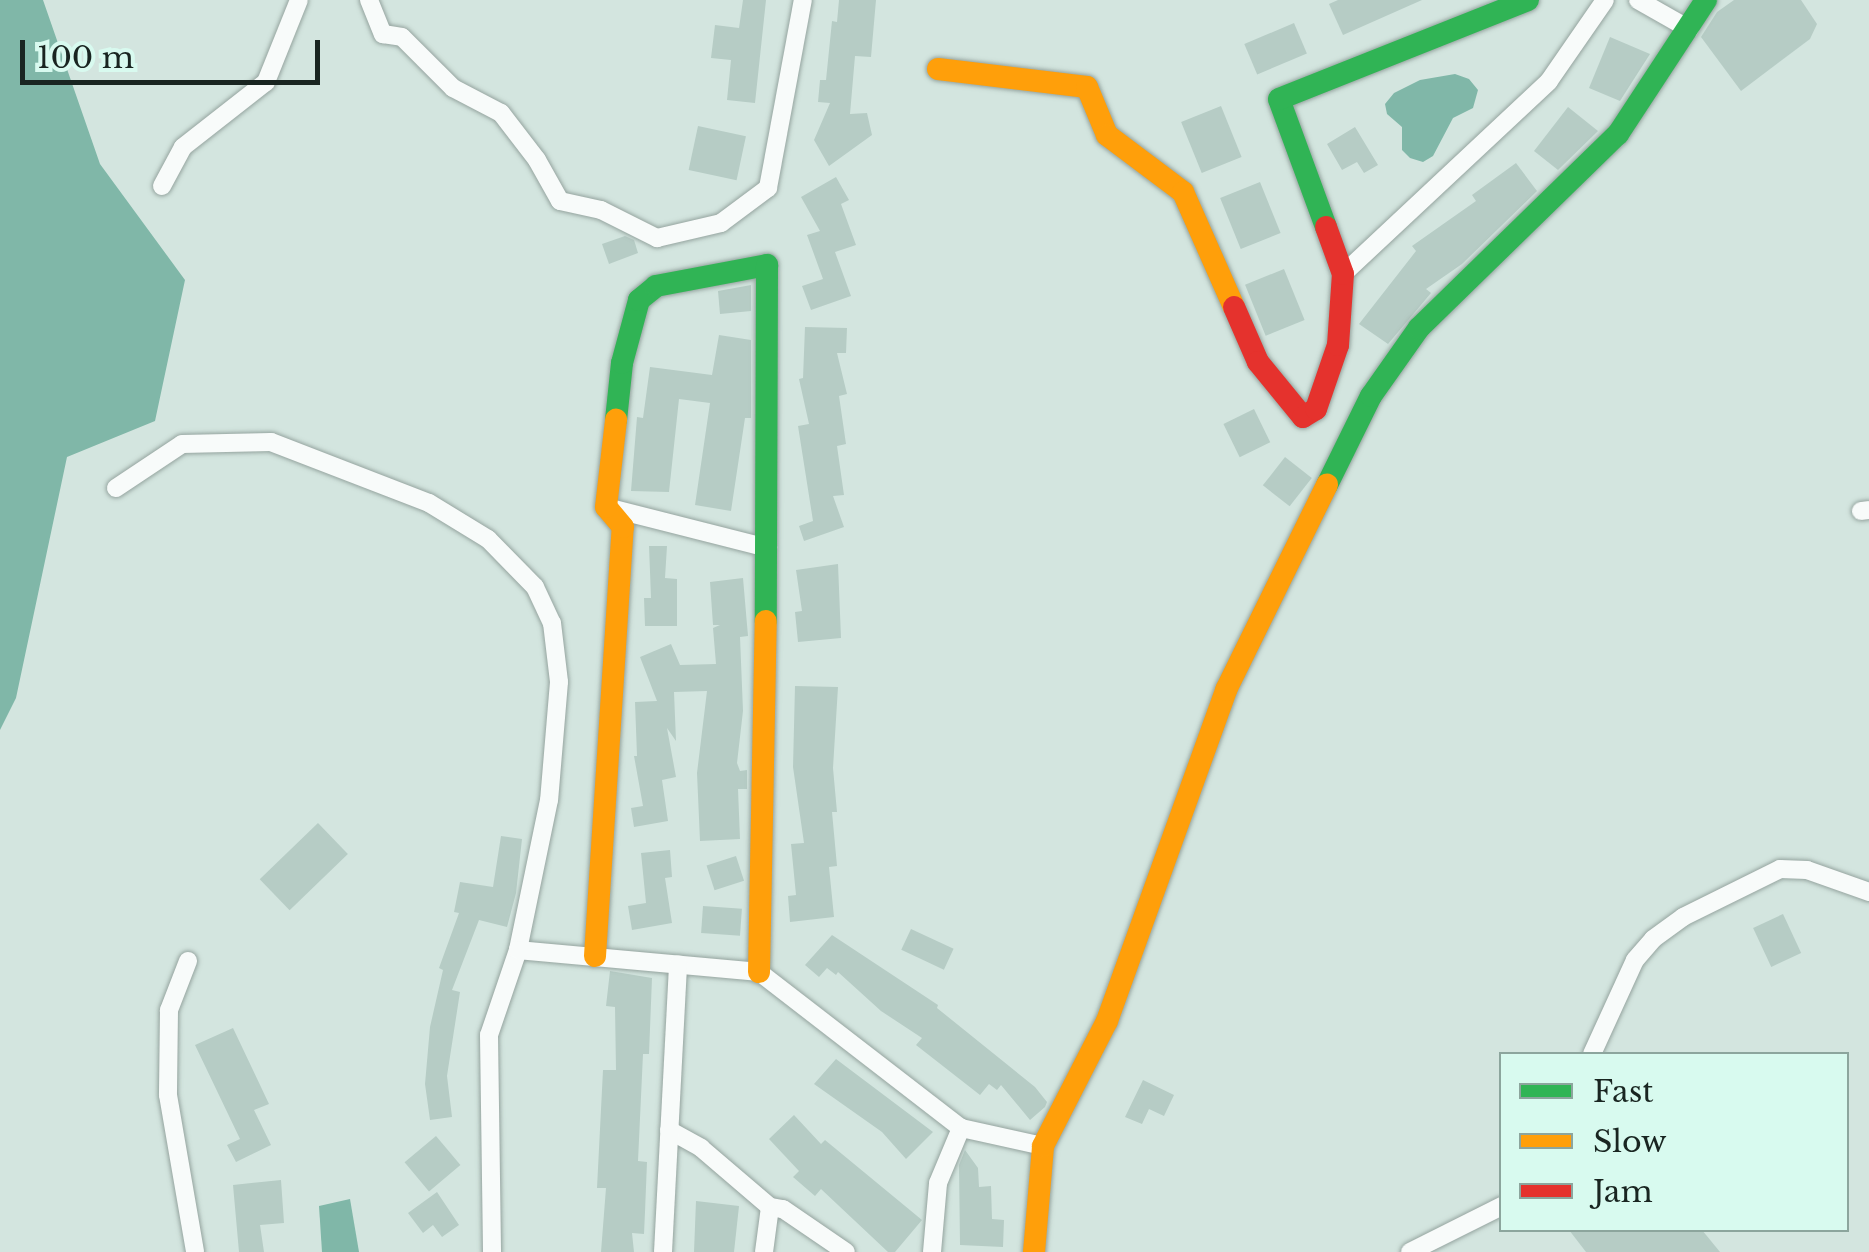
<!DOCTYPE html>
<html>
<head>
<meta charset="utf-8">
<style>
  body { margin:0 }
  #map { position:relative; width:1869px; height:1252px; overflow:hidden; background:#d3e5df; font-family:"Libre Baskerville",serif }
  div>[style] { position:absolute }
  .water>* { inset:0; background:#80b7a8 }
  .building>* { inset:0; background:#b6ccc5; transform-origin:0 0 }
  .roads { filter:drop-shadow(0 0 2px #95a49f) drop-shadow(0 0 2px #95a49f) }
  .street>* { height:18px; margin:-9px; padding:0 9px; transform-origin:9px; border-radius:9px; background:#f8fbfa }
  .fast>* { height:22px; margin:-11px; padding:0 11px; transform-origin:11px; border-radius:11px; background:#30b455 }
  .slow>* { height:22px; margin:-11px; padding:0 11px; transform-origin:11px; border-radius:11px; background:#ff9f0a }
  .jam>* { height:22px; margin:-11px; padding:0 11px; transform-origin:11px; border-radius:11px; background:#e5322d }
  span { translate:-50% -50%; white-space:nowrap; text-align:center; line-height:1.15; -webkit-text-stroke:8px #d8faef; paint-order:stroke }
  .legend { position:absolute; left:1499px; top:1052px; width:350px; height:180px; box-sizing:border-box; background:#d8faef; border:2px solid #8ca59d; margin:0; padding:12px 18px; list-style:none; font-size:30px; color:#192521 }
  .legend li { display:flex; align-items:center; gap:20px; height:50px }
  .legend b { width:50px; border:2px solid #8ca59d }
  .scale { position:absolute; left:20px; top:40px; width:300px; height:45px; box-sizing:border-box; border:5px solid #192521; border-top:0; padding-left:12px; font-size:30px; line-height:35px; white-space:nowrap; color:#192521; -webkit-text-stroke:8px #d8faef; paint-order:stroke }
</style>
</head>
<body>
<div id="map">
  <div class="water">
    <div style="clip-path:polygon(0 0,43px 0,100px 164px,185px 280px,155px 421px,67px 457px,16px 698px,0 730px)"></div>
    <div style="clip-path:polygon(1455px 74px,1469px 79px,1478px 90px,1473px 108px,1453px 118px,1433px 156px,1423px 162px,1410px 158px,1402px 150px,1402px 127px,1387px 114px,1385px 104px,1394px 93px,1420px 80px)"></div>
    <div style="clip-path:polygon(350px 1199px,359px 1252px,322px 1252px,319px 1206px)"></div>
  </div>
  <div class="building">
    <div style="clip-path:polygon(743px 0,766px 0,755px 103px,727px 100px,731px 60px,711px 58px,715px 25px,739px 28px)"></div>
    <div style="clip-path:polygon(839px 0,876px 0,871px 57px,855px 56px,850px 114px,867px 113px,872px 135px,829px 166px,814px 140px,830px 103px,818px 102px,820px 80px,826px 80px,832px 21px,837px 22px)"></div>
    <div style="clip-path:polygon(1338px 0,1422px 0,1343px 35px,1329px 4px)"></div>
    <div style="clip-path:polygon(1734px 0,1801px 0,1817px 24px,1810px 39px,1741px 91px,1701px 37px,1717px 12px)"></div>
    <div style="left:1294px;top:23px;width:33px;height:54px;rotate:67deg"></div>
    <div style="clip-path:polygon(1610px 37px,1650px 54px,1620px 101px,1589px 88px)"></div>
    <div style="left:1221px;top:106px;width:55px;height:43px;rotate:68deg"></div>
    <div style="clip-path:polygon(1568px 107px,1598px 131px,1558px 170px,1534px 151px)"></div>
    <div style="left:698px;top:126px;width:49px;height:45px;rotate:12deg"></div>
    <div style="clip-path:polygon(1355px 127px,1378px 165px,1364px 173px,1357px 162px,1342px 170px,1327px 144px)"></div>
    <div style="clip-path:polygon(1516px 163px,1537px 191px,1462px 264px,1426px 289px,1431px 293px,1388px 344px,1359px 324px,1416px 251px,1412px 246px,1476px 201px,1472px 195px)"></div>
    <div style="clip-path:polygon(836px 177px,849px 200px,841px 204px,856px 245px,835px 252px,851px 296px,811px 310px,802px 286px,823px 279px,807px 235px,820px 231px,801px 197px)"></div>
    <div style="left:1260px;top:182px;width:55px;height:43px;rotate:68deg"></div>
    <div style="clip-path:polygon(625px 236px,634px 240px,638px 253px,609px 264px,602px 244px)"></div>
    <div style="left:1284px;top:269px;width:55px;height:42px;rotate:68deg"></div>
    <div style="clip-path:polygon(751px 285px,751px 311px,720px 314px,718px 291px)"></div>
    <div style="clip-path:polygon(805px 327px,847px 328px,846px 353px,837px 353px,847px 394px,839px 396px,846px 444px,837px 446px,844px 495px,833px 496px,844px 527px,804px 541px,799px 526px,813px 521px,798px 426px,809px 424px,799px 379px,803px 378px)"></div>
    <div style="clip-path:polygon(719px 335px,751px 340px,751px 418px,745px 418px,731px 511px,695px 505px,710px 403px,679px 399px,669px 492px,631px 491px,637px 417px,643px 418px,650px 367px,712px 375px)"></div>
    <div style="left:1254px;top:409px;width:37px;height:34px;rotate:64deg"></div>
    <div style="left:1285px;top:457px;width:34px;height:36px;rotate:38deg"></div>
    <div style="clip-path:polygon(649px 546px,667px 546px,665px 578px,677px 579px,677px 626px,645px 626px,644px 598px,651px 598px)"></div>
    <div style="clip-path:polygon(838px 564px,841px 638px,798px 642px,795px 612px,802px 611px,796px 570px)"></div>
    <div style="clip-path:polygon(743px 578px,748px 636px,740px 637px,743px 711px,737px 763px,740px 771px,747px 770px,747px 789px,738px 789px,740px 839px,700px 841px,697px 773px,707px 691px,674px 692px,676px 741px,667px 728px,676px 777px,662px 780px,668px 821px,634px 827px,631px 808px,643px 806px,634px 756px,637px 756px,635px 702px,657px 701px,640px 657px,671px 644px,680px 665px,716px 664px,713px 628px,720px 625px,713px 625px,710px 582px)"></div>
    <div style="clip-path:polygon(795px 686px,838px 687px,833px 768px,837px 812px,832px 812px,837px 866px,829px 867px,834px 917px,790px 922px,788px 896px,796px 895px,791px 844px,804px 843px,793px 767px)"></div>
    <div style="left:318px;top:823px;width:43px;height:81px;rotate:46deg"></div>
    <div style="clip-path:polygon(501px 836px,522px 839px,516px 893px,507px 927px,479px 920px,452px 990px,460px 992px,447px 1076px,452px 1117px,430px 1120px,425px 1084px,430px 1027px,443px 970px,439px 968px,459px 913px,454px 912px,460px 882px,493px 887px)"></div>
    <div style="clip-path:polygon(670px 850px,672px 877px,665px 878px,672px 923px,632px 930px,628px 906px,646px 903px,641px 853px)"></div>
    <div style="left:736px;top:856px;width:26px;height:31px;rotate:72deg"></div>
    <div style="left:703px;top:906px;width:39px;height:27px;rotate:4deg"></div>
    <div style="left:1783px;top:914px;width:43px;height:33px;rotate:65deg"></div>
    <div style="left:911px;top:929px;width:47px;height:23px;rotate:25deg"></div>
    <div style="clip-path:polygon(832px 935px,938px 1005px,937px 1008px,1035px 1087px,1047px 1102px,1045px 1107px,1030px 1120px,1001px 1085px,997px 1090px,989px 1084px,980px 1095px,916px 1045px,922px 1038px,881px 1011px,838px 972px,836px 975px,827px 968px,819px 977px,805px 965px)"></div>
    <div style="clip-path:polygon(610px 971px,652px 978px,649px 1054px,643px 1054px,638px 1161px,647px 1162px,645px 1212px,644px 1234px,632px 1233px,634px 1252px,601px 1252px,606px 1188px,597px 1188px,603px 1070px,616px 1070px,615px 1007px,606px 1006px)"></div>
    <div style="clip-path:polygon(233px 1028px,269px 1104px,254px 1110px,271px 1145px,236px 1162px,227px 1145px,240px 1139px,195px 1045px)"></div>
    <div style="clip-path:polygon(836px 1059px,933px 1132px,906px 1159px,882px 1132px,814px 1084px)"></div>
    <div style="clip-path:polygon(1143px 1080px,1174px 1095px,1164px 1116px,1149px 1109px,1142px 1124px,1125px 1117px)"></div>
    <div style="clip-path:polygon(794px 1115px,821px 1144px,825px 1140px,922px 1220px,895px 1252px,888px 1252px,821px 1189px,815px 1196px,793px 1177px,799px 1171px,769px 1139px)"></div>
    <div style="left:436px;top:1136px;width:38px;height:41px;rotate:50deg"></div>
    <div style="clip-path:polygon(965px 1150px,978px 1168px,979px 1187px,991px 1186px,992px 1219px,1004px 1220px,1003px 1247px,960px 1245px,959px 1165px)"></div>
    <div style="clip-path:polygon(281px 1180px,284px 1223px,260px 1225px,264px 1252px,239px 1252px,233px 1185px)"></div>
    <div style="clip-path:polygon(437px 1192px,459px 1225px,442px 1237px,433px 1225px,423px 1233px,408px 1213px)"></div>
    <div style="clip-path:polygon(696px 1201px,739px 1206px,734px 1252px,694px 1252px)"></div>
    <div style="clip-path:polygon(1569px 1230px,1702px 1230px,1720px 1252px,1586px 1252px)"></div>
  </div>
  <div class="roads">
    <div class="street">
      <div style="left:369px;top:0;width:37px;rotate:68deg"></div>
      <div style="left:383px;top:34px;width:19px;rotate:9deg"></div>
      <div style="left:402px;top:37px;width:72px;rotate:45deg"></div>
      <div style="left:453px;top:88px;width:54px;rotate:27.5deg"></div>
      <div style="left:501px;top:113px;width:59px;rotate:52.5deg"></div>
      <div style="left:537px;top:160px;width:47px;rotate:60.7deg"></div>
      <div style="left:560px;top:201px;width:42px;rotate:12.4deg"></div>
      <div style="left:601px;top:210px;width:63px;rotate:26.6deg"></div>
      <div style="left:657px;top:238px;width:66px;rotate:-13.2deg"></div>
      <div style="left:721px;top:223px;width:59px;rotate:-36.7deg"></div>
      <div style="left:768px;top:188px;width:191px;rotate:-79.5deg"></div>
      <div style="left:1638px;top:0;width:59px;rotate:29.6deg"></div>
      <div style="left:162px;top:186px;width:44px;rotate:-61.7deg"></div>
      <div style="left:183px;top:147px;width:105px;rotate:-38.1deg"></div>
      <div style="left:266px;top:82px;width:88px;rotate:-68.1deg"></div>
      <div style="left:1343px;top:274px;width:282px;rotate:-43.1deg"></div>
      <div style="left:1549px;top:81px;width:98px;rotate:-55.3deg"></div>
      <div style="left:116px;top:488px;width:79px;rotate:-33.7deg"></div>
      <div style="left:182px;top:444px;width:89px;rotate:-1.3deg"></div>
      <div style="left:271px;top:442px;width:169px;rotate:21.1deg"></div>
      <div style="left:429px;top:503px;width:69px;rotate:31.4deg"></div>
      <div style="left:488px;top:539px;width:67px;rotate:45.6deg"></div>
      <div style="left:535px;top:587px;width:40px;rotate:65deg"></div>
      <div style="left:552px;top:623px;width:59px;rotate:83.2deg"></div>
      <div style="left:559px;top:682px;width:118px;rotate:94.8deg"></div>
      <div style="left:549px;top:800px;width:153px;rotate:101.7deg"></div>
      <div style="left:518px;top:950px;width:90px;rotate:108.8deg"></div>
      <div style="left:489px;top:1035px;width:217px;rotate:89.2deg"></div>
      <div style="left:606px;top:507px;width:167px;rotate:14.2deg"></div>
      <div style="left:1861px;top:511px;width:8px;rotate:-7deg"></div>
      <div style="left:518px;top:950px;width:242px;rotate:5.2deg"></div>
      <div style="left:759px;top:972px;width:255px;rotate:37.7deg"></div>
      <div style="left:961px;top:1128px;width:84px;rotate:12.4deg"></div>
      <div style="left:188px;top:961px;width:53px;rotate:111.2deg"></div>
      <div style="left:169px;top:1010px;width:85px;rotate:90.7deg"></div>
      <div style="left:168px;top:1095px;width:159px;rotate:80.2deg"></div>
      <div style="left:1592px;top:1054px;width:103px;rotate:-65.4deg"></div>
      <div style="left:1635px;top:960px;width:28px;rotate:-49deg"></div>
      <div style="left:1653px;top:939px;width:37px;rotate:-36deg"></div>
      <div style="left:1683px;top:917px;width:108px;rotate:-26.3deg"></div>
      <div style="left:1780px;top:869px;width:27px;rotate:2deg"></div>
      <div style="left:1807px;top:870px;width:66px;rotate:19.5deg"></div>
      <div style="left:669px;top:1130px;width:37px;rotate:29deg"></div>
      <div style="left:701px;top:1148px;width:91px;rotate:40.5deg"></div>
      <div style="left:770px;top:1207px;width:13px;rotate:9deg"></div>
      <div style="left:783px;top:1209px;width:76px;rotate:34.3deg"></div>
      <div style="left:663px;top:1252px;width:288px;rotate:-87deg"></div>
      <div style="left:764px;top:1252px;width:45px;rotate:-82.4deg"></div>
      <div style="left:932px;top:1252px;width:69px;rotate:-85deg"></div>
      <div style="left:938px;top:1183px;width:60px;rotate:-67.3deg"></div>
      <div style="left:1410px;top:1252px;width:103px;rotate:-26.6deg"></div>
    </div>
    <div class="fast">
      <div style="left:1326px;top:227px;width:136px;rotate:-110.2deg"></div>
      <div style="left:1279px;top:99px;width:268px;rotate:-21.7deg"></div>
      <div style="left:616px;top:420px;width:57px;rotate:-84deg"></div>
      <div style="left:622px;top:363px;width:65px;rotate:-74.9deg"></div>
      <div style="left:639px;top:300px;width:22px;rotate:-39deg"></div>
      <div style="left:656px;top:286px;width:113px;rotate:-10.7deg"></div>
      <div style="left:767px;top:265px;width:356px;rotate:90.2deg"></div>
      <div style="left:1327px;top:485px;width:99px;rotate:-63.7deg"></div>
      <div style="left:1371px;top:396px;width:83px;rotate:-54.8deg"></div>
      <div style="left:1419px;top:328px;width:278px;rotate:-44.3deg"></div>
      <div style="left:1618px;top:134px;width:160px;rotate:-56.7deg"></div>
    </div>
    <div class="slow">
      <div style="left:938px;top:69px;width:150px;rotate:6.9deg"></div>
      <div style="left:1087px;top:87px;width:52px;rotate:67.4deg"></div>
      <div style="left:1107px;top:135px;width:95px;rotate:36.9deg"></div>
      <div style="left:1183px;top:192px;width:126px;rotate:66.1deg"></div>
      <div style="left:595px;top:956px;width:430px;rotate:-86.3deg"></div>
      <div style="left:623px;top:527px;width:26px;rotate:-130deg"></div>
      <div style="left:606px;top:507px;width:88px;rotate:-83.4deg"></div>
      <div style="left:759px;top:972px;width:351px;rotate:-88.9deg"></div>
      <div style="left:1034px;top:1252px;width:106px;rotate:-85.1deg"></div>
      <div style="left:1043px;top:1146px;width:140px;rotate:-62.9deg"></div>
      <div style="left:1107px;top:1021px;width:352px;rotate:-70.2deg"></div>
      <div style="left:1226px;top:690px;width:229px;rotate:-63.8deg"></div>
    </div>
    <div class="jam">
      <div style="left:1234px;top:307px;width:60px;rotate:66.4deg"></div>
      <div style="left:1258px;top:362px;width:71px;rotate:50.7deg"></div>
      <div style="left:1303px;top:417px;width:15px;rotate:-32deg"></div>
      <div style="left:1316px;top:409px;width:68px;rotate:-71deg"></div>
      <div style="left:1338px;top:345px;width:71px;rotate:-86deg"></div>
      <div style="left:1343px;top:274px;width:50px;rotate:-109.9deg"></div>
    </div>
  </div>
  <ul class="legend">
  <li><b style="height:12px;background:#30b455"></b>Fast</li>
  <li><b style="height:12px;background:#ff9f0a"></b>Slow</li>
  <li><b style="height:12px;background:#e5322d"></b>Jam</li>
  </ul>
  <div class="scale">100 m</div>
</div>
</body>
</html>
